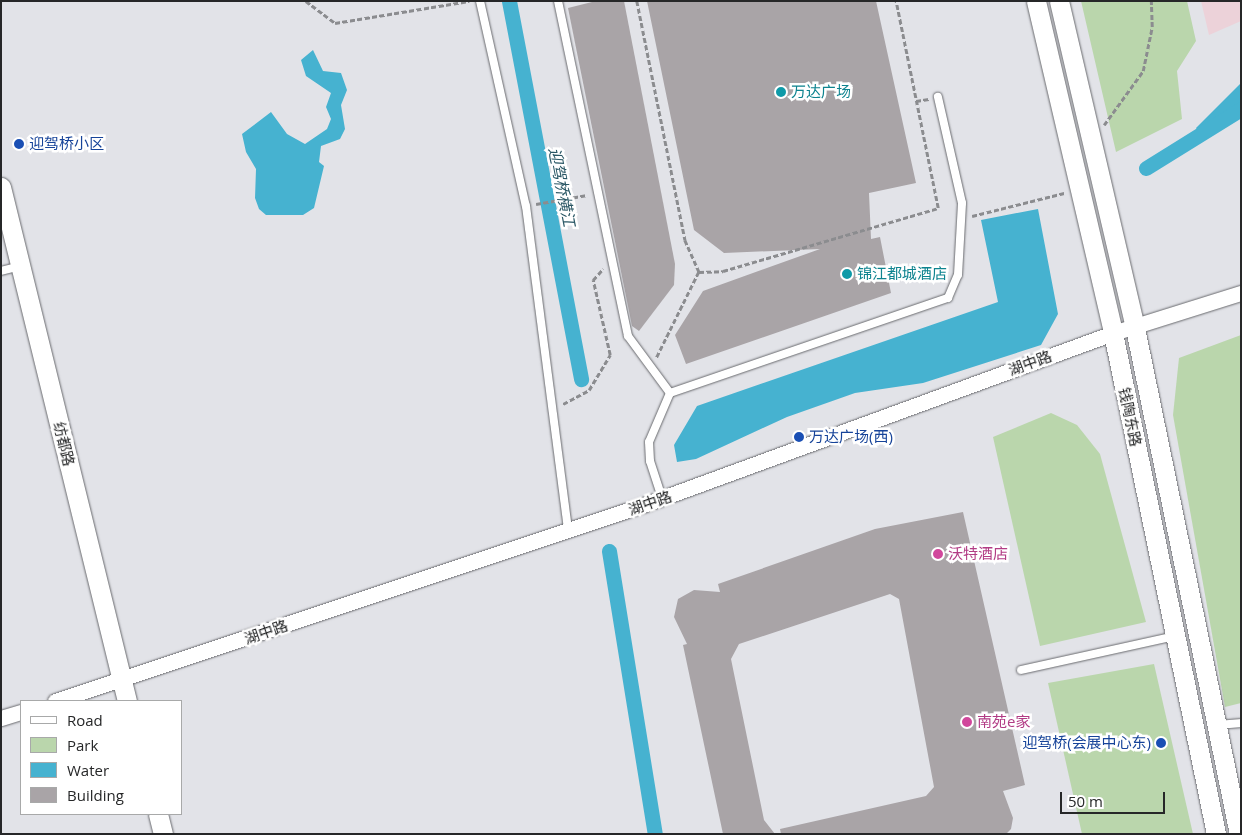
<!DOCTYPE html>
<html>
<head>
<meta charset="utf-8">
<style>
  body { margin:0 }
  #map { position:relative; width:1242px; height:835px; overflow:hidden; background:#e2e3e8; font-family:"Open Sans","Noto Sans SC",sans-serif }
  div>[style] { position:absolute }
  .education>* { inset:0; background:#ecd2d9 }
  .green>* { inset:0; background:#bad6ac }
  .water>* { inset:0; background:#46b2d0 }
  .canal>* { height:15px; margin:-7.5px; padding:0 7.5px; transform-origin:7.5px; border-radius:7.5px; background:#46b2d0 }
  .building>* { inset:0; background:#a9a4a7 }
  .path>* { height:2.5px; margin-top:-1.25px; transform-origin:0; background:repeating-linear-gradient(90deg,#8b8c8f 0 5px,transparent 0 7.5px) }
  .roads { filter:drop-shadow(0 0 1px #696a6e) drop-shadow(0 0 1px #696a6e) }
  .service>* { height:8px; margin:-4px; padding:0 4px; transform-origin:4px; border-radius:4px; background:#fff }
  .minor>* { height:15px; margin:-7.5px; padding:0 7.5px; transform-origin:7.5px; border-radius:7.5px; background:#fff }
  .tertiary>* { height:19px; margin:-9.5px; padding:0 9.5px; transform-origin:9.5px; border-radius:9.5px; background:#fff }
  .dots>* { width:14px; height:14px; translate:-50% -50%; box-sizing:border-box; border:2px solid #fff; border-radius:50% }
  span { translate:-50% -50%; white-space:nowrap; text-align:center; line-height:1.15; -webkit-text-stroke:5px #fff; paint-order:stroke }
  .culture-label { font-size:15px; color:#0d838f }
  .left { translate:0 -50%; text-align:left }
  .transit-label { font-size:15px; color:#164399 }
  .right { translate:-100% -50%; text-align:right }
  .street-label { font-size:15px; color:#262728 }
  .hotel-label { font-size:15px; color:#b23c85 }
  .water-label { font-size:16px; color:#2a5765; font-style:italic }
  .frame { position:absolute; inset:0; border:2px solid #262728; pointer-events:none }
  .legend { position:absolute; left:20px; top:700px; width:162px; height:115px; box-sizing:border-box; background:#fff; border:1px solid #a8a9a9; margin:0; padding:6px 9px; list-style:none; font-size:15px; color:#262728 }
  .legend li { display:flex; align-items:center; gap:10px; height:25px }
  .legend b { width:25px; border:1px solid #a8a9a9 }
  .scale { position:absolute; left:1060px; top:792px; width:105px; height:22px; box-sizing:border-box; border:2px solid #262728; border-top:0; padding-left:6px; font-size:15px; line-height:18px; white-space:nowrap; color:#262728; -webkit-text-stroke:4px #fff; paint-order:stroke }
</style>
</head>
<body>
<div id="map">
  <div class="education">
    <div style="clip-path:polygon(1201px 1px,1241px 1px,1241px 21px,1209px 35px)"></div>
  </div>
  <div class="green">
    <div style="clip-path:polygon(1081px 1px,1187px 1px,1196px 41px,1177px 71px,1182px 119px,1116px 152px)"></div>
    <div style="clip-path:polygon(1241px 335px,1241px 703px,1225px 707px,1173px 415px,1179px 358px)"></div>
    <div style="clip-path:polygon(1051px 413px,1077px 425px,1100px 454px,1146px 622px,1040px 646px,993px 437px)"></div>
    <div style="clip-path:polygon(1154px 664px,1193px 834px,1082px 834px,1048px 683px)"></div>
  </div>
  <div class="water">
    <div style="clip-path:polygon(313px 50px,323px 71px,341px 73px,347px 90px,341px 105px,345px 129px,340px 139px,321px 146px,319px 162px,324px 166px,314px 208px,303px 215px,266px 215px,259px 209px,255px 198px,256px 169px,246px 152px,242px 134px,271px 112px,287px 134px,305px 144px,327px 129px,331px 119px,326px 107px,331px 93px,306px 76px,301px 60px)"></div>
    <div style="clip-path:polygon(1241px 83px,1241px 118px,1202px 138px,1196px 128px)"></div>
    <div style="clip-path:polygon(1038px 209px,1058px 314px,1041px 345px,923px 383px,855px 393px,787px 417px,696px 459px,677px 462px,674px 445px,697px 406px,998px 302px,981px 220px)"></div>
  </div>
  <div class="canal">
    <div style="left:509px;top:1px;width:385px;rotate:79.2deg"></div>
    <div style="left:1146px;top:168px;width:112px;rotate:-31.8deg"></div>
    <div style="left:609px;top:551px;width:287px;rotate:80.8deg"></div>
  </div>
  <div class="building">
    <div style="clip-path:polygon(596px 1px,624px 1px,675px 264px,674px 285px,639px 331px,632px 326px,568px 8px)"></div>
    <div style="clip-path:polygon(647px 1px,876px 1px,916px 183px,869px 193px,871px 239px,880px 237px,891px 293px,686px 364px,675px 335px,703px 291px,820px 249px,724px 253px,694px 230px)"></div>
    <div style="clip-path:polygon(963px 512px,1025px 785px,1003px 791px,1013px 818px,1011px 829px,1006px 834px,781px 834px,780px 829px,926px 796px,934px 787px,899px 599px,890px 594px,739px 644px,731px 659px,764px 820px,775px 834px,723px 834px,683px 645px,687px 644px,674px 617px,678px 599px,694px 590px,720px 592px,718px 584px,875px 529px)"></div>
  </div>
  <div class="path">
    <div style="left:251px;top:1px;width:55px"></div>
    <div style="left:306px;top:1px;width:36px;rotate:37deg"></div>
    <div style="left:335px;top:23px;width:136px;rotate:-9.3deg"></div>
    <div style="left:637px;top:1px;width:244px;rotate:78.6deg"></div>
    <div style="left:685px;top:240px;width:35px;rotate:66deg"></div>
    <div style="left:699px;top:272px;width:97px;rotate:116.3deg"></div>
    <div style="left:916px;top:101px;width:13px;rotate:-9deg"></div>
    <div style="left:1104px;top:125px;width:67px;rotate:-54.2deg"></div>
    <div style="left:1143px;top:71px;width:45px;rotate:-78.4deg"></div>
    <div style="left:1152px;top:27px;width:26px;rotate:-92deg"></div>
    <div style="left:536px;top:204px;width:52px;rotate:-10deg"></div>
    <div style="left:972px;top:216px;width:95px;rotate:-14deg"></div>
    <div style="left:699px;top:272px;width:24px;rotate:-2deg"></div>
    <div style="left:723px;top:271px;width:224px;rotate:-16.3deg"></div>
    <div style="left:938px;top:208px;width:211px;rotate:-101.5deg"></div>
    <div style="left:563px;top:404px;width:30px;rotate:-28deg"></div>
    <div style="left:589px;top:390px;width:41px;rotate:-59deg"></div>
    <div style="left:610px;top:355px;width:77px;rotate:-102.8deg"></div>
    <div style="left:593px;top:280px;width:15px;rotate:-48deg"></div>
  </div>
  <div class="roads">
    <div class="service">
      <div style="left:480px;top:1px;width:210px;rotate:77.4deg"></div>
      <div style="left:526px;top:206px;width:327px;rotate:82.6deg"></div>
      <div style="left:558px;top:1px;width:342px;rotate:78.2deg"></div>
      <div style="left:628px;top:336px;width:71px;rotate:53.6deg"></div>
      <div style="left:670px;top:393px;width:53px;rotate:113.2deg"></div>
      <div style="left:649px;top:442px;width:19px;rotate:87deg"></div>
      <div style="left:650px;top:461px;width:39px;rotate:72deg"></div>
      <div style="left:1px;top:271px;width:21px;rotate:-14deg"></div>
      <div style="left:670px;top:393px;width:294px;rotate:-18.9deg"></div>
      <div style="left:948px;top:298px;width:25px;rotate:-67deg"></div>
      <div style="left:958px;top:275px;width:72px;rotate:-86.8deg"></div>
      <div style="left:962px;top:203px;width:109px;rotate:-102.8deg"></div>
      <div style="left:1021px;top:670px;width:158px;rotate:-12.4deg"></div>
      <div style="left:1218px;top:725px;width:23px;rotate:-5deg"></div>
    </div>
    <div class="minor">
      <div style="left:55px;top:701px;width:620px;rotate:-18.43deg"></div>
      <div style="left:643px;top:505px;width:500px;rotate:-20.1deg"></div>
      <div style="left:1113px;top:333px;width:134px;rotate:-17.4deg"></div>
      <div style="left:1px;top:718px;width:21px;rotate:-17deg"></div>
    </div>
    <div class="tertiary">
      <div style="left:1036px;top:1px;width:341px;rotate:76.9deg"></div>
      <div style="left:1113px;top:333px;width:511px;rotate:78.38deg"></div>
      <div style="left:1059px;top:1px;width:336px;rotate:76.9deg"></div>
      <div style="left:1135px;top:328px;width:517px;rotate:78.39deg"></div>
      <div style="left:1px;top:187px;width:529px;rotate:76.23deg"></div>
      <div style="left:158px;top:814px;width:21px;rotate:76deg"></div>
    </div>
  </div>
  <div class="dots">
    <div style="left:781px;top:92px;background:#0f9aa8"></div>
    <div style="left:19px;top:144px;background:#1a4fb4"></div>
    <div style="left:847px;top:274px;background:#0f9aa8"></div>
    <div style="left:799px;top:437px;background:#1a4fb4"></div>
    <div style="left:938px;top:554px;background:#d1479c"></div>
    <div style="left:967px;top:722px;background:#d1479c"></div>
    <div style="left:1161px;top:743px;background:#1a4fb4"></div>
  </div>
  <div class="culture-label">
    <span class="left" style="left:791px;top:92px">万达广场</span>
    <span class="left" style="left:857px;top:274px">锦江都城酒店</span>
  </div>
  <div class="transit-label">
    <span class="left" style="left:29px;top:144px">迎驾桥小区</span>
    <span class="left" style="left:809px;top:437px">万达广场(西)</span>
    <span class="right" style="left:1151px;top:743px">迎驾桥(会展中心东)</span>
  </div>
  <div class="street-label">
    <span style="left:1030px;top:363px;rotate:-20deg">湖中路</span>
    <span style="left:1130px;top:417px;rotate:78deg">钱陶东路</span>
    <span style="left:64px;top:444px;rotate:76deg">纺都路</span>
    <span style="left:650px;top:503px;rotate:-19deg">湖中路</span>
    <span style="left:266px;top:632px;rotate:-19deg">湖中路</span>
  </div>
  <div class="hotel-label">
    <span class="left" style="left:948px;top:554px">沃特酒店</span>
    <span class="left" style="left:977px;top:722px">南苑e家</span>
  </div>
  <div class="water-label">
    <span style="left:562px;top:187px;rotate:79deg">迎驾桥横江</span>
  </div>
  <div class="frame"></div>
  <ul class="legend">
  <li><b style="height:6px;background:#fff"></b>Road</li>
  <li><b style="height:14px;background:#bad6ac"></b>Park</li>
  <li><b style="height:14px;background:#46b2d0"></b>Water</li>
  <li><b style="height:14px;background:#a9a4a7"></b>Building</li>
  </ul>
  <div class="scale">50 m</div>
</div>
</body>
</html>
